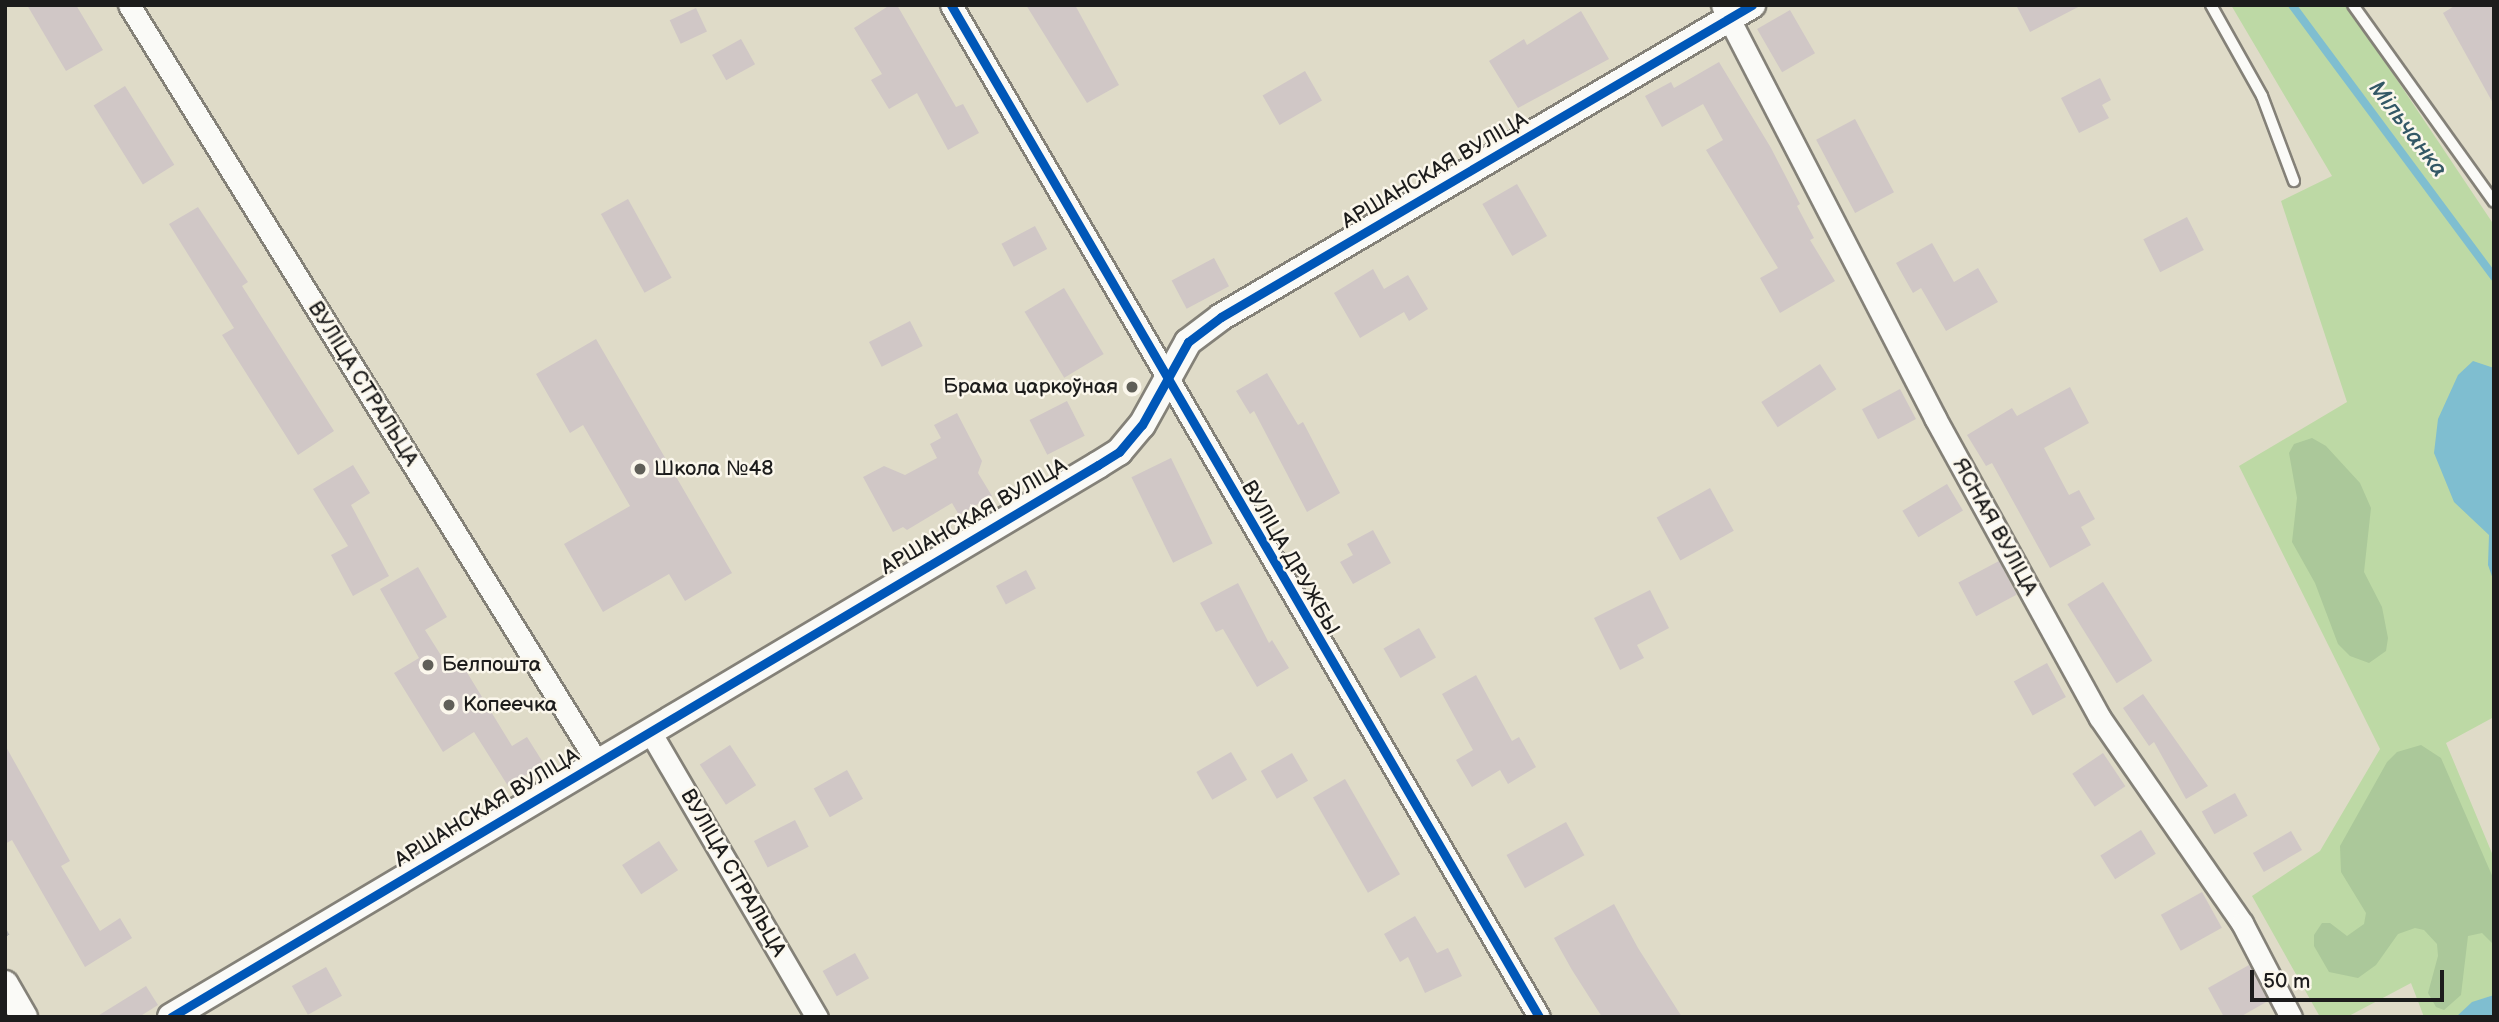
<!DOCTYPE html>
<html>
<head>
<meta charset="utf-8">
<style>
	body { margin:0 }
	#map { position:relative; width:2499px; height:1022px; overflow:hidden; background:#dfdbc8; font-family:"Balsamiq Sans",sans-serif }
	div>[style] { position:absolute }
	.green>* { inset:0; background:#bdd9a5 }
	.forest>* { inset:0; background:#abc89a }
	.water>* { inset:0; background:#7fbed0 }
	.stream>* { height:8px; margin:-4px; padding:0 4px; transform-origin:4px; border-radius:4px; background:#7fbed0 }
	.building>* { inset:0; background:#d0c7c6; transform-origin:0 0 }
	.path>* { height:4.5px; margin-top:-2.25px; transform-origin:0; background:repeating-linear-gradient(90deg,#b7b6b3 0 5px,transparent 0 10px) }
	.roads { filter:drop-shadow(2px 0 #848178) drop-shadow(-2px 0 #848178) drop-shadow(0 2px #848178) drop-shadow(0 -2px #848178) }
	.service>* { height:10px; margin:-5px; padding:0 5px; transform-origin:5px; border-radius:5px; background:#fafaf7 }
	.minor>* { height:21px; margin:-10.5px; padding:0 10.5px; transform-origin:10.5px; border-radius:10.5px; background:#fafaf7 }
	.tertiary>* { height:26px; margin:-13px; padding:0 13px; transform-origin:13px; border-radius:13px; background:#fafaf7 }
	.cycleway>* { height:9px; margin:-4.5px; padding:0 4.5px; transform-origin:4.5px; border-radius:4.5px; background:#0057b8 }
	.dots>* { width:19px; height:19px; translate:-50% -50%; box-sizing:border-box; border:4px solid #fbf7ec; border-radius:50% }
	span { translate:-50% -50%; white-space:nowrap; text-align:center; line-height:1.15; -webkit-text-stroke:5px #fbf7ec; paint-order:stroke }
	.street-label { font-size:21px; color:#1c1c1c }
	.poi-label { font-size:21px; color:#1c1c1c }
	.right { translate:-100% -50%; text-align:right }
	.left { translate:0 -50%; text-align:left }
	.water-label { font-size:23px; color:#335866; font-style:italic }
	.frame { position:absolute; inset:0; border:7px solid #1c1c1c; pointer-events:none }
	.scale { position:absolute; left:2250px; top:970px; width:194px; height:32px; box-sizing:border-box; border:4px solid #1c1c1c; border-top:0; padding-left:9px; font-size:21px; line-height:24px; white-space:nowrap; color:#1c1c1c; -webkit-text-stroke:5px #fbf7ec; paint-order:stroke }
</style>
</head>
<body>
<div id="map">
	<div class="green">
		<i style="clip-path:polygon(2231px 5px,2347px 5px,2494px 225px,2494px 717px,2446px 743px,2494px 858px,2494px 1017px,2424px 1017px,2411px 983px,2347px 1017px,2320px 1017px,2252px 896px,2320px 851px,2380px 749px,2239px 466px,2347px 402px,2281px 201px,2332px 176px)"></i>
	</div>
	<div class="forest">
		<i style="clip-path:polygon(2312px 438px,2326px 446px,2360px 483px,2371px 508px,2364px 572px,2382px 607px,2388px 638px,2386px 651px,2369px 663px,2350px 656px,2338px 644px,2315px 583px,2292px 542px,2297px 498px,2289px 453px,2294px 444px)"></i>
		<i style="clip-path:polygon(2421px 745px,2441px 758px,2494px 880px,2494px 945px,2482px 933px,2468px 936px,2461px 995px,2444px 1010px,2436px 1007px,2428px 993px,2438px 956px,2437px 944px,2424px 930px,2415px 928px,2398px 934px,2376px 965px,2358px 978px,2329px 972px,2314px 946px,2314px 935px,2322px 923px,2330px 923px,2347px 936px,2364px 924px,2366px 913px,2341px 872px,2340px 846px,2387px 762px,2397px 752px)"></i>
	</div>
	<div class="water">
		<i style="clip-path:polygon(2473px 361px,2494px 368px,2494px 582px,2488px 565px,2489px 535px,2454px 502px,2434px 453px,2438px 419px,2458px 375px)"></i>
		<i style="clip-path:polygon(2494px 995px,2494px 1017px,2456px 1017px,2472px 1002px)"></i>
	</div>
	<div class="stream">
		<i style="left:2292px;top:5px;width:339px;rotate:53.4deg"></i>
	</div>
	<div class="building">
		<i style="clip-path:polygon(27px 5px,76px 5px,103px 50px,66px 71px)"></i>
		<i style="clip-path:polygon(890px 5px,897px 5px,956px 107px,963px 104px,979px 133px,948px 150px,917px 93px,889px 109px,871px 80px,882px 74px,854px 28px)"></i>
		<i style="clip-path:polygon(1026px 5px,1075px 5px,1119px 85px,1087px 103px)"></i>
		<i style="clip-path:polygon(2016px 5px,2082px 5px,2030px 32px)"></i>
		<i style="clip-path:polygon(2456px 5px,2494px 5px,2494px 105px,2443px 13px)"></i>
		<i style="left:696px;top:8px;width:26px;height:29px;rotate:65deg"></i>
		<i style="left:1790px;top:10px;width:50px;height:38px;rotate:60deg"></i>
		<i style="clip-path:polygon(1581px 11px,1609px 59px,1518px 108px,1489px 61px,1524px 39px,1527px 45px)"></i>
		<i style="left:741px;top:39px;width:29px;height:33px;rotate:61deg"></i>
		<i style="clip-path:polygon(1719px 62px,1771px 148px,1800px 204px,1797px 206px,1814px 238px,1810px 240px,1835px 281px,1780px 313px,1760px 278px,1778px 268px,1706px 150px,1723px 140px,1703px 104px,1662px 127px,1645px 96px,1671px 82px,1674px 88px)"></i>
		<i style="left:1305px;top:71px;width:34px;height:49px;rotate:60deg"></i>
		<i style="clip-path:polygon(2100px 78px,2111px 100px,2102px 105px,2109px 118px,2079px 133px,2061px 98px)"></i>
		<i style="left:125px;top:86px;width:93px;height:37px;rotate:58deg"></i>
		<i style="left:1855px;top:119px;width:83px;height:44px;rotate:62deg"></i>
		<i style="left:1517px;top:184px;width:60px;height:40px;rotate:60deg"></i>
		<i style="left:628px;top:199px;width:90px;height:31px;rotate:61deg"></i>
		<i style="clip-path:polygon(198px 207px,248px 282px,242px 286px,334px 431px,298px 455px,222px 335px,234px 328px,169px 224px)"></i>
		<i style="left:2187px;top:217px;width:37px;height:49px;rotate:63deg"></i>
		<i style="left:1035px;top:226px;width:26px;height:38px;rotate:62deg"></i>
		<i style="clip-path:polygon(1932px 243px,1954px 282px,1978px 268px,1998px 302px,1946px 331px,1921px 288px,1913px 293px,1896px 263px)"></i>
		<i style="left:1214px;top:258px;width:32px;height:48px;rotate:62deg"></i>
		<i style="clip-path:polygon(1373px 269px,1384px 289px,1408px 275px,1428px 309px,1409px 321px,1404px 312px,1360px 338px,1334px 293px)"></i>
		<i style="left:1064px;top:288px;width:77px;height:46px;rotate:59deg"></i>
		<i style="left:910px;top:321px;width:28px;height:46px;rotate:63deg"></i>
		<i style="clip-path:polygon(596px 339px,732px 573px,685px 601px,669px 574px,603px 612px,564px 544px,630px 506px,583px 425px,570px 433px,536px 374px)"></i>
		<i style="left:1820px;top:364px;width:30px;height:70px;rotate:57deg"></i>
		<i style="clip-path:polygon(1267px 373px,1298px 425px,1303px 422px,1340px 493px,1307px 512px,1254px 411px,1250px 414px,1236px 391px)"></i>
		<i style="clip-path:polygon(2070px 387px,2089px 423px,2044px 448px,2069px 495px,2079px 490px,2095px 519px,2081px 527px,2091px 545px,2050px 568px,1992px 463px,1986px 466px,1967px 435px,2012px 408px,2017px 416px)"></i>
		<i style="left:1900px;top:389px;width:34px;height:43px;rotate:62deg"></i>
		<i style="left:1067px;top:401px;width:39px;height:42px;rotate:63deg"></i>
		<i style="clip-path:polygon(957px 413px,982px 461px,978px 473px,992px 496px,959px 515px,952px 503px,907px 530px,903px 527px,893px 532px,863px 477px,884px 466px,905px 475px,937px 458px,930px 444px,941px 438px,934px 425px)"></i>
		<i style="left:1171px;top:458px;width:95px;height:44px;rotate:64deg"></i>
		<i style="clip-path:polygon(353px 465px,370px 493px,351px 505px,389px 576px,353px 596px,331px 555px,348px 546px,313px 489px)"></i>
		<i style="left:1947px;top:484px;width:31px;height:52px;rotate:59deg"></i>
		<i style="left:1710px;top:488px;width:49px;height:61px;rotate:61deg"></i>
		<i style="clip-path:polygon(1373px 530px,1391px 563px,1353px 584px,1340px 562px,1353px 555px,1347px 544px)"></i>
		<i style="left:1999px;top:561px;width:38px;height:46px;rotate:62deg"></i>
		<i style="clip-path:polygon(418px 567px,447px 617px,425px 630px,449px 668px,460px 661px,512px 746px,527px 737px,544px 764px,508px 786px,474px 732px,443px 752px,394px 673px,419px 658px,380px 589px)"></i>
		<i style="left:1026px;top:570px;width:21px;height:34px;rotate:62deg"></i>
		<i style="left:2103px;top:582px;width:93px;height:42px;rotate:58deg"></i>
		<i style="clip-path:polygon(1238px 583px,1269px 643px,1272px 640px,1289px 668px,1257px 687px,1223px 629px,1216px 632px,1200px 603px)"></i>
		<i style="clip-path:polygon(1650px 590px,1669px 628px,1637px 645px,1644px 658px,1620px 670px,1594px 618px)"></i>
		<i style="left:1419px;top:628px;width:34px;height:41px;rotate:60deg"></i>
		<i style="left:2047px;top:663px;width:39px;height:38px;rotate:61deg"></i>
		<i style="clip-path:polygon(1476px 675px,1512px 741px,1519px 737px,1536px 767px,1508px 784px,1500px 770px,1472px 787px,1456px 760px,1473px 750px,1442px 694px)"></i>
		<i style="clip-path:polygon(2143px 694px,2208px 786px,2186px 799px,2154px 742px,2149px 746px,2123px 708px)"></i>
		<i style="clip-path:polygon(5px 745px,70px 861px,61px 866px,100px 931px,120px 918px,132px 938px,85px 967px,12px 840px,5px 844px)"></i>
		<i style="left:730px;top:745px;width:48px;height:36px;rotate:57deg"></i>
		<i style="left:1231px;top:752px;width:32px;height:40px;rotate:60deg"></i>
		<i style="left:1292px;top:753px;width:32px;height:36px;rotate:60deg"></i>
		<i style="left:2103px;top:753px;width:40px;height:37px;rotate:56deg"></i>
		<i style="left:847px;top:770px;width:33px;height:38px;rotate:61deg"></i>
		<i style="left:1345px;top:779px;width:110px;height:37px;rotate:60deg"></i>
		<i style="left:2235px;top:793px;width:26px;height:38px;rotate:61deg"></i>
		<i style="left:795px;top:820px;width:30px;height:46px;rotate:63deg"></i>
		<i style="left:1566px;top:822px;width:38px;height:68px;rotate:61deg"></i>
		<i style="left:2141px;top:830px;width:28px;height:48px;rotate:58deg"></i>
		<i style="left:2291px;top:831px;width:22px;height:44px;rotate:60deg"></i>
		<i style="left:659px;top:841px;width:35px;height:44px;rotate:57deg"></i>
		<i style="left:2202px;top:892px;width:41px;height:47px;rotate:61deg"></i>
		<i style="clip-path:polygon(1614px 904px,1638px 948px,1682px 1017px,1602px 1017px,1572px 970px,1554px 938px)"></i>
		<i style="clip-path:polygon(1415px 916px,1437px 953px,1448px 948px,1462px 976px,1425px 993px,1408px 957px,1400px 962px,1384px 934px)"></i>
		<i style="left:855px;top:953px;width:29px;height:37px;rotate:61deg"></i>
		<i style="clip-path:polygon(2249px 965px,2268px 1001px,2240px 1017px,2224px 1017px,2208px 988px)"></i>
		<i style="left:326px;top:967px;width:33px;height:39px;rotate:61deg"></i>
		<i style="clip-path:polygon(146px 986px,158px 1005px,139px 1017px,96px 1017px)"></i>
	</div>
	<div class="path">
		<i style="left:5px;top:931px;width:7px;rotate:63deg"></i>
	</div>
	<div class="roads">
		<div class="service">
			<i style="left:2211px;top:5px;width:104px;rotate:60.7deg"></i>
			<i style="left:2262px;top:96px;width:91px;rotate:69.4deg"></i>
			<i style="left:2353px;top:5px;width:242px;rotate:54.4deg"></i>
		</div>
		<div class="minor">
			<i style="left:129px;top:5px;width:890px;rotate:58.27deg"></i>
			<i style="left:951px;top:5px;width:1170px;rotate:59.84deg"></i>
			<i style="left:1722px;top:5px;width:465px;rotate:62.7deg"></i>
			<i style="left:1935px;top:418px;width:342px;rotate:61.2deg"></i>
			<i style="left:2100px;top:718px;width:249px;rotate:55.3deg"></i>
			<i style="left:2242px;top:923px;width:106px;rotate:62.5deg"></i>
			<i style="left:649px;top:730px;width:333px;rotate:59.7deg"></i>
		</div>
		<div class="tertiary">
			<i style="left:5px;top:984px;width:38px;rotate:60deg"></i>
			<i style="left:171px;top:1017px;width:1079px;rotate:-30.77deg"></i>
			<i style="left:1098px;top:465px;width:25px;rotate:-32deg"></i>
			<i style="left:1119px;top:452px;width:35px;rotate:-50deg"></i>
			<i style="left:1142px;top:425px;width:95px;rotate:-61deg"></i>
			<i style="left:1188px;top:342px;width:41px;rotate:-37.1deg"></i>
			<i style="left:1221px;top:317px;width:616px;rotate:-30.44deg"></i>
		</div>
	</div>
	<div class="cycleway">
		<i style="left:951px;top:5px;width:1170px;rotate:59.84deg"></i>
		<i style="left:171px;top:1017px;width:1079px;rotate:-30.77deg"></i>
		<i style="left:1098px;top:465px;width:25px;rotate:-32deg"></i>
		<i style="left:1119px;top:452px;width:35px;rotate:-50deg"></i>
		<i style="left:1142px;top:425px;width:95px;rotate:-61deg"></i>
		<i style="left:1188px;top:342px;width:41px;rotate:-37.1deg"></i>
		<i style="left:1221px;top:317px;width:616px;rotate:-30.44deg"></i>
	</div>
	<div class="dots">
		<i style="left:1132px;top:387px;background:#605f58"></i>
		<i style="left:640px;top:469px;background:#605f58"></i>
		<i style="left:428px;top:665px;background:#605f58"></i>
		<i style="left:449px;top:705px;background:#605f58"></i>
	</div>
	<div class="street-label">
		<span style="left:1435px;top:171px;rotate:-30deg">АРШАНСКАЯ ВУЛІЦА</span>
		<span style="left:363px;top:384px;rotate:58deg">ВУЛІЦА СТРАЛЬЦА</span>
		<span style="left:974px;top:517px;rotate:-30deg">АРШАНСКАЯ ВУЛІЦА</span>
		<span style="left:1995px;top:527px;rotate:61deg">ЯСНАЯ ВУЛІЦА</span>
		<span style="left:1290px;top:558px;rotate:60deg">ВУЛІЦА ДРУЖБЫ</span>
		<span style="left:487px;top:808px;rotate:-31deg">АРШАНСКАЯ ВУЛІЦА</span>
		<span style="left:733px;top:873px;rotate:60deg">ВУЛІЦА СТРАЛЬЦА</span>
	</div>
	<div class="poi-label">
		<span class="right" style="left:1118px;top:387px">Брама царкоўная</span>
		<span class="left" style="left:654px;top:469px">Школа №48</span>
		<span class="left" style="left:442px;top:665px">Белпошта</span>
		<span class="left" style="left:463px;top:705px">Копеечка</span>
	</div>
	<div class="water-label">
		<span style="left:2408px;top:129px;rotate:53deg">Мільчанка</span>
	</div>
	<div class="frame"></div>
	<div class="scale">50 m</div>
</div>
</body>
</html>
